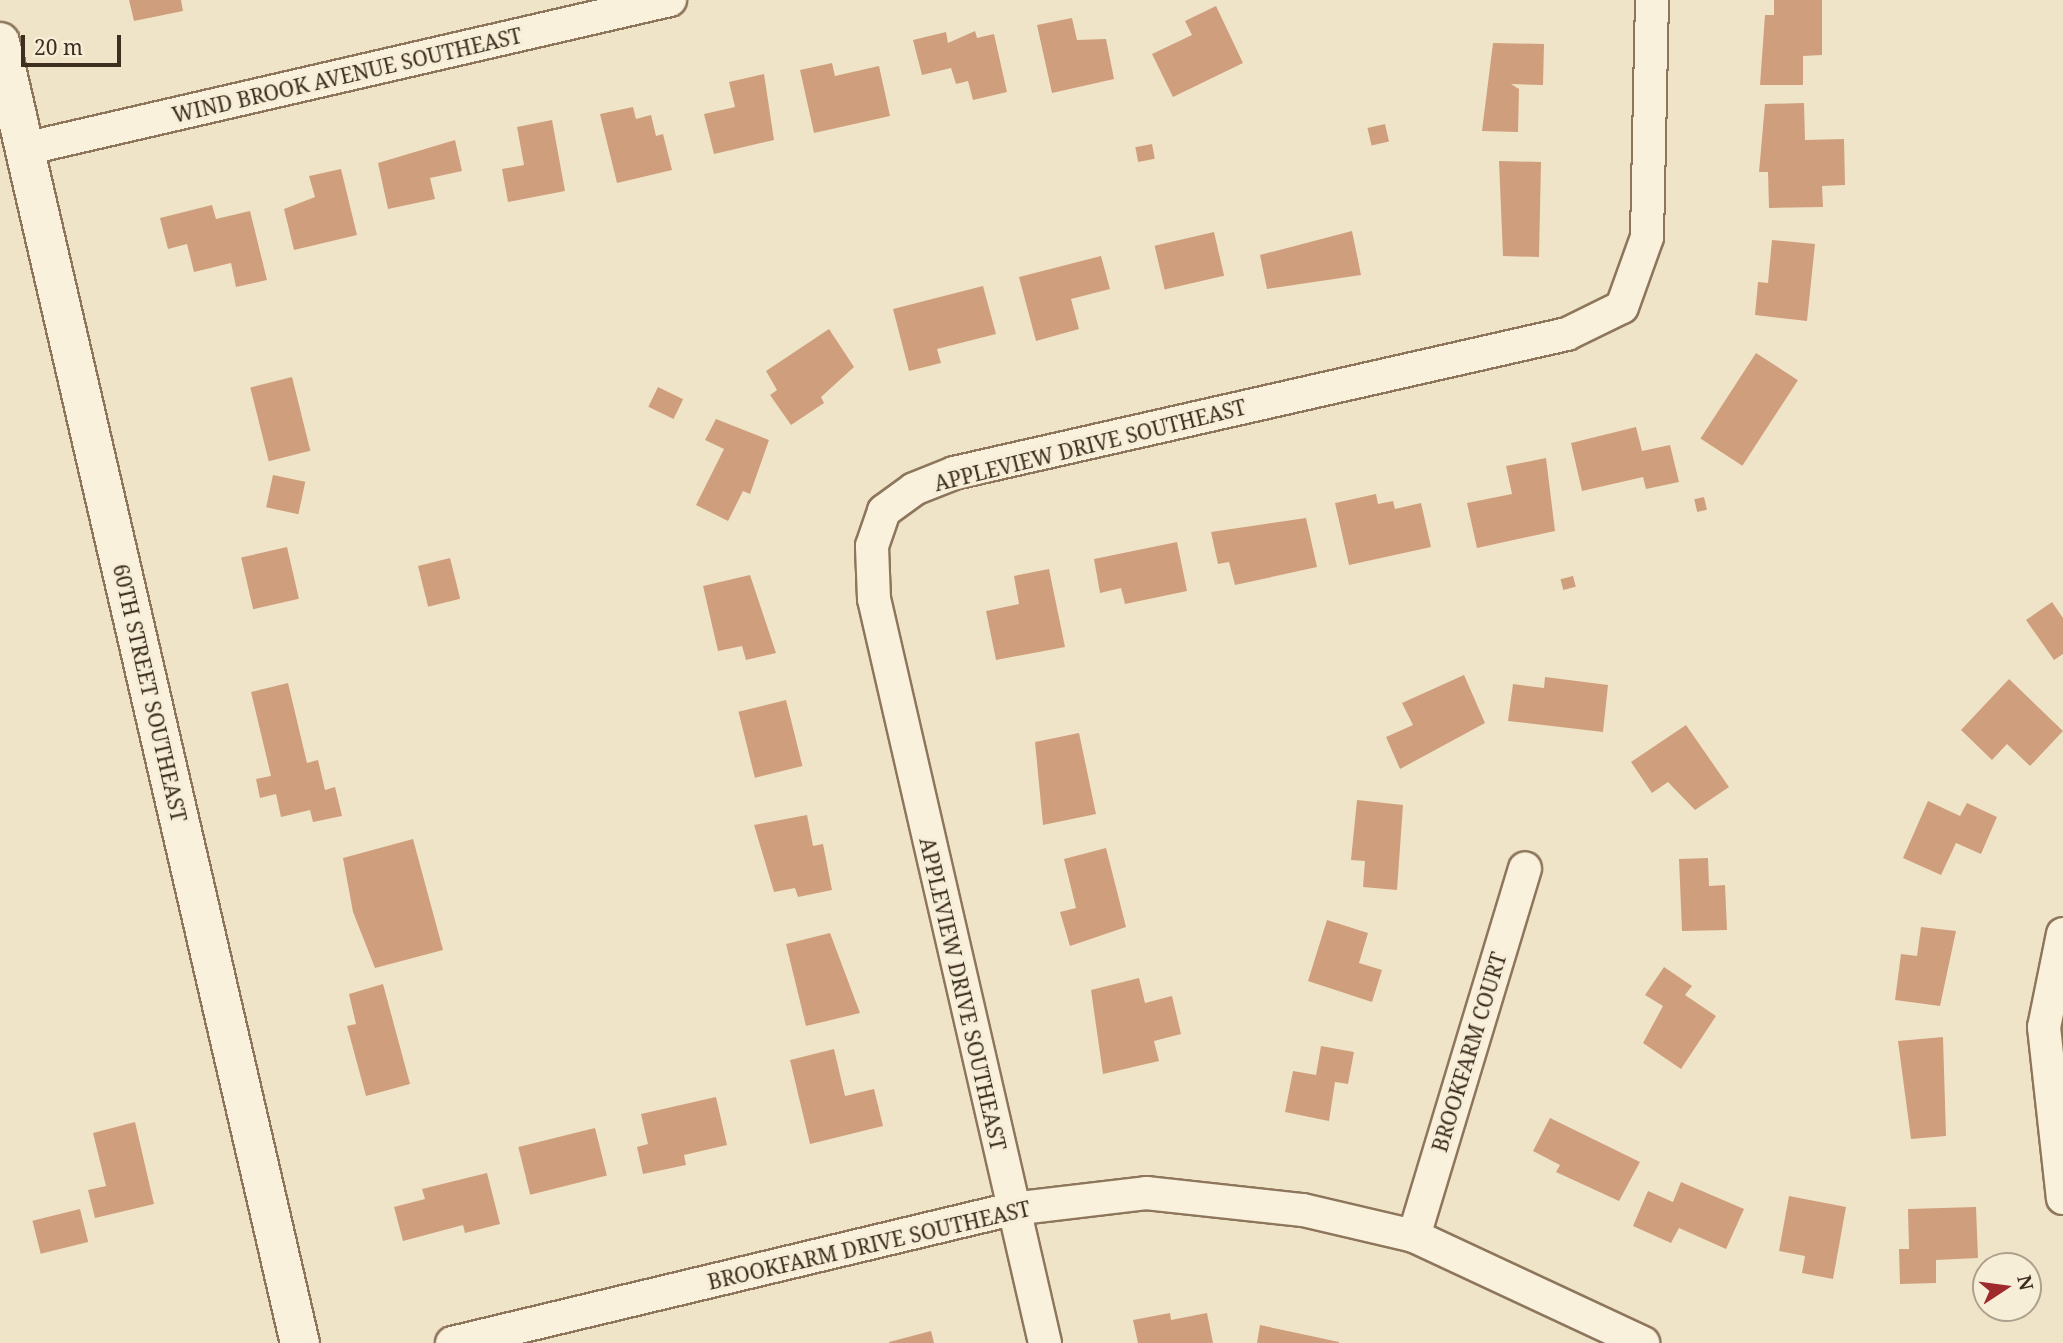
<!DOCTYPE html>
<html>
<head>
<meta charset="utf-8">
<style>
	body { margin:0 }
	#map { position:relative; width:2063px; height:1343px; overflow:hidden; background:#f0e4c8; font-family:"Noto Serif",serif }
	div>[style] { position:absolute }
	.building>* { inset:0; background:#cf9f7d; transform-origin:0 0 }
	.roads { filter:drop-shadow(2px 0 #8d765c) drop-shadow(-2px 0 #8d765c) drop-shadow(0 2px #8d765c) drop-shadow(0 -2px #8d765c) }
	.street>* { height:32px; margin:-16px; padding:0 16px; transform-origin:16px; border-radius:16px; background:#faf1dc }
	.secondary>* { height:38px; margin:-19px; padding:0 19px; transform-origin:19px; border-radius:19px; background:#faf1dc }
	span { translate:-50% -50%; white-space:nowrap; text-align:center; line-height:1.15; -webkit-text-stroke:6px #f7eed8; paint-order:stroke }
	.street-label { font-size:21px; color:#3d2e20 }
	.north { position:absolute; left:1972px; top:1252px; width:70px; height:70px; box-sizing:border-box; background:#f7eed8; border:2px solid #ada18e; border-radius:50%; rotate:77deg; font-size:19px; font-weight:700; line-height:28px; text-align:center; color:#3d2e20 }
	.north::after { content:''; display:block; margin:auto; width:24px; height:32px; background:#9e2a2b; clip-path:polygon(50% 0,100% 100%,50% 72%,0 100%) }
	.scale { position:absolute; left:21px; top:35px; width:100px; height:32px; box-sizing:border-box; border:4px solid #3d2e20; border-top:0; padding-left:9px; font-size:21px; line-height:24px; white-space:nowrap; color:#3d2e20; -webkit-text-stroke:5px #f7eed8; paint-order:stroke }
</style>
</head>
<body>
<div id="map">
	<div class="building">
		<i style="clip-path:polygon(129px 0,181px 0,183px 11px,134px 21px)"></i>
		<i style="clip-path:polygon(1774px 0,1822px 0,1822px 55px,1803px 56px,1803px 85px,1760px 85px,1765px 15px,1774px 15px)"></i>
		<i style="clip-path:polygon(1216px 6px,1243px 63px,1173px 97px,1152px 54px,1192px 35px,1185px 21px)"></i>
		<i style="clip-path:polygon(1072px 18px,1077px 40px,1106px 39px,1114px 79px,1052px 93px,1037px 25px)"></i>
		<i style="clip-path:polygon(975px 31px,977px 38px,994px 34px,1007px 92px,973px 100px,968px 81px,956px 84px,951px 68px,922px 75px,913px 40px,946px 32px,948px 43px)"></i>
		<i style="clip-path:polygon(1493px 43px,1544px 44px,1543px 85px,1511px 84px,1519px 89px,1518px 132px,1482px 131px)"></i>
		<i style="clip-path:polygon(832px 63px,835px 76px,879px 66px,890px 116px,814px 133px,800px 70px)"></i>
		<i style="clip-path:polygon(764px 74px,774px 140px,714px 154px,704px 114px,735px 107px,729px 82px)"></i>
		<i style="clip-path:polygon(1804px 103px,1805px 140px,1844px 139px,1845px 185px,1822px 186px,1823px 207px,1769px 208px,1768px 172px,1759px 172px,1765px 104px)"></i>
		<i style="clip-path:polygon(633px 107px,636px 119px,651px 115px,656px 136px,663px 134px,672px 170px,617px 183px,600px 114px)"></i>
		<i style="clip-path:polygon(552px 120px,565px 191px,508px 202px,502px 169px,524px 165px,517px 127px)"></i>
		<i style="left:1385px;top:124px;width:18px;height:18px;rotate:77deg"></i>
		<i style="clip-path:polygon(455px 140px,462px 171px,430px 178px,435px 199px,388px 209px,378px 163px)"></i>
		<i style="left:1152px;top:144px;width:15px;height:17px;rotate:79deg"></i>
		<i style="clip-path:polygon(1499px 161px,1541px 162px,1539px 257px,1503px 256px)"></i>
		<i style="clip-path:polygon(341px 169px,357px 235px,294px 250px,284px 209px,315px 197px,309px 176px)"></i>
		<i style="clip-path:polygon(212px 205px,216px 219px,250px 211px,267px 280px,236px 287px,231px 263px,194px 272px,187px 244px,168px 249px,160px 218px)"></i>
		<i style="clip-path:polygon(1352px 231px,1361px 275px,1267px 289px,1260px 255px)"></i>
		<i style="left:1214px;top:232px;width:45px;height:61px;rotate:77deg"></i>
		<i style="clip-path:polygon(1772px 240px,1815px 244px,1807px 321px,1755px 315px,1758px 282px,1768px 283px)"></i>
		<i style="clip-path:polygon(1101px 256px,1110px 289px,1071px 299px,1079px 329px,1036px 341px,1019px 277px)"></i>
		<i style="clip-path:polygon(983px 286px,996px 334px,937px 349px,941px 363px,909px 371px,893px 309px)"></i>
		<i style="clip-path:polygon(829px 329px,854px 367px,821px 397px,824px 403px,791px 425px,770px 395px,777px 390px,766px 371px)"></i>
		<i style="left:1756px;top:353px;width:50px;height:102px;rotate:33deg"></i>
		<i style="left:292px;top:377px;width:76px;height:43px;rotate:76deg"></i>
		<i style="left:658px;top:387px;width:28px;height:22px;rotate:26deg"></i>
		<i style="clip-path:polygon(716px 419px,769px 440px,750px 494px,743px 491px,728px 521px,696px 505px,724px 449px,705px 440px)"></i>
		<i style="clip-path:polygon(1636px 427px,1642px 451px,1670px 445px,1679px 482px,1646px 489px,1643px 477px,1582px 491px,1571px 443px)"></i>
		<i style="clip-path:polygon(1546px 458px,1555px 531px,1477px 548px,1467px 503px,1512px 494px,1506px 466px)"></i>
		<i style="left:273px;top:475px;width:33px;height:33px;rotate:12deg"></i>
		<i style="clip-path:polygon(1376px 494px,1378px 504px,1393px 501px,1395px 509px,1421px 503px,1431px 547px,1349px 565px,1335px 503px)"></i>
		<i style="left:1704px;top:497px;width:13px;height:10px;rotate:77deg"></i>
		<i style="clip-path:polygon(1306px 518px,1317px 567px,1235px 585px,1229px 562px,1218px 564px,1211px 532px)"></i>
		<i style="clip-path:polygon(1177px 542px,1187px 591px,1125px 604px,1121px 588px,1100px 593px,1094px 559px)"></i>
		<i style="left:287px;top:547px;width:53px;height:47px;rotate:77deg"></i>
		<i style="left:450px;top:558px;width:42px;height:33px;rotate:76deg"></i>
		<i style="clip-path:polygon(1049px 569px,1065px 647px,996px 660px,986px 611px,1019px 604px,1014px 576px)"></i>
		<i style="clip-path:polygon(750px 575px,776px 653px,746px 660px,742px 646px,718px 651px,703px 586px)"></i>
		<i style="left:1573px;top:576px;width:11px;height:13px;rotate:75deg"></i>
		<i style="clip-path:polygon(2052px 602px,2063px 618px,2063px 654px,2054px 660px,2026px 620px)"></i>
		<i style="clip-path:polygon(1464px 675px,1485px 723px,1400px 769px,1386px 737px,1413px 725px,1402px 703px)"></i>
		<i style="clip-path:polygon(1545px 677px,1608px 685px,1603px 732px,1508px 721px,1513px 684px,1544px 688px)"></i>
		<i style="clip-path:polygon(2009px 679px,2063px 731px,2030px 766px,2007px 744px,1992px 760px,1961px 730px)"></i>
		<i style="clip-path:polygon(288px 683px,307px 763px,318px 760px,325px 790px,335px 787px,342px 816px,313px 822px,310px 810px,281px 817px,276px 794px,260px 798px,256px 779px,271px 776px,251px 692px)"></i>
		<i style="left:786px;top:700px;width:68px;height:49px;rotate:76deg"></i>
		<i style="clip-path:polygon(1686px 725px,1729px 787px,1695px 810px,1668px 782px,1652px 793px,1631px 762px)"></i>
		<i style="clip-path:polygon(1079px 733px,1096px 814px,1043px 825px,1035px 742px)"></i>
		<i style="clip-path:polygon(1357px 800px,1403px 805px,1397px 890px,1363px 887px,1365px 861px,1351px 860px)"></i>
		<i style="clip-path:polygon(1928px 801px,1960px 816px,1967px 803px,1997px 817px,1981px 854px,1956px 843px,1941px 875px,1903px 858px)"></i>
		<i style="clip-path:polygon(807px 815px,813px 846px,823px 844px,832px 890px,798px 897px,795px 888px,774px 892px,754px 825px)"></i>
		<i style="clip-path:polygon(413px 839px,443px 950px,375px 968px,353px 912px,343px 858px)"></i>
		<i style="clip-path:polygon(1106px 848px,1126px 927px,1070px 946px,1060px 912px,1076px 908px,1064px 859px)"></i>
		<i style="clip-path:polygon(1708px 858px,1709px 886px,1725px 885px,1727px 930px,1682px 931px,1679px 859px)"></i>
		<i style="clip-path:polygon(1327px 920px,1368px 933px,1359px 963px,1382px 970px,1372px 1002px,1308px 981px)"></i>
		<i style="clip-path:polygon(1921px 927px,1956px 931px,1940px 1006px,1895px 1000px,1901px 954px,1917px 956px)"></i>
		<i style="clip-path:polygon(830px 933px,860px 1013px,806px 1026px,786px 944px)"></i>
		<i style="clip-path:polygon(1664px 967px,1692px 986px,1685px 995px,1716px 1016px,1681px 1069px,1643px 1043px,1663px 1006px,1645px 995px)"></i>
		<i style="clip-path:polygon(1139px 978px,1145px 1003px,1172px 996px,1181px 1034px,1154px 1041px,1159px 1061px,1103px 1074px,1091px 990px)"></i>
		<i style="clip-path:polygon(383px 984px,410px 1084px,366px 1096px,347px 1026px,356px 1024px,349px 994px)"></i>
		<i style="clip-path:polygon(1943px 1037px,1946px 1136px,1911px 1139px,1898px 1041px)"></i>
		<i style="clip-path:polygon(1321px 1046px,1354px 1052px,1348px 1084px,1335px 1082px,1329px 1121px,1285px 1112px,1293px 1071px,1316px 1075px)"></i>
		<i style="clip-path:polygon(834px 1049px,845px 1096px,874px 1089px,883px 1126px,810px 1144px,790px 1060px)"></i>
		<i style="clip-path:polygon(716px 1097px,727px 1145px,684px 1155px,686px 1165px,643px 1174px,637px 1147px,648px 1144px,641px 1114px)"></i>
		<i style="clip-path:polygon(1550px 1118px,1640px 1162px,1619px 1201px,1556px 1172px,1560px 1165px,1533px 1151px)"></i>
		<i style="clip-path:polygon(135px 1122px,154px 1204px,95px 1218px,88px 1190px,106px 1186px,93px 1133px)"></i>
		<i style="left:595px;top:1128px;width:49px;height:79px;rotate:76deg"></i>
		<i style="clip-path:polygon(487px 1173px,500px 1224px,465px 1233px,463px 1225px,403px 1241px,394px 1207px,425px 1199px,422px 1189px)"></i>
		<i style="clip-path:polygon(1681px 1182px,1744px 1209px,1726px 1249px,1679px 1228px,1671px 1243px,1633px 1226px,1648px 1191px,1673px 1202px)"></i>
		<i style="clip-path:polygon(1789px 1196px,1846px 1207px,1833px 1279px,1802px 1273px,1805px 1256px,1779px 1251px)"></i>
		<i style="clip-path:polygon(1976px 1207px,1978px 1258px,1936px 1260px,1936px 1283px,1900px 1284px,1899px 1249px,1909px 1249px,1908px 1209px)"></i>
		<i style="left:80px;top:1209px;width:34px;height:49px;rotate:76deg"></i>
		<i style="clip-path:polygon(1170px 1313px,1171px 1320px,1207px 1313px,1213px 1343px,1138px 1343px,1133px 1320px)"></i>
		<i style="clip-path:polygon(1260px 1325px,1339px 1342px,1339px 1343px,1257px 1343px)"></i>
		<i style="clip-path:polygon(931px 1331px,934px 1343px,889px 1343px,889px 1342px)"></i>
	</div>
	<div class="roads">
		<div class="street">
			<i style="left:24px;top:149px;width:663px;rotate:-12.99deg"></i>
			<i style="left:2063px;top:934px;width:95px;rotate:101.5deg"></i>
			<i style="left:2044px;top:1027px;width:172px;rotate:83.7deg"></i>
			<i style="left:1414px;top:1236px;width:384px;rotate:-73.2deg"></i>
			<i style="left:452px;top:1343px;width:576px;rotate:-13.46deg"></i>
			<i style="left:1012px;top:1209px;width:135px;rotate:-6.8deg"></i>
			<i style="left:1146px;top:1193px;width:158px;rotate:6.2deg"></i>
			<i style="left:1303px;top:1210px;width:114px;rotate:13.2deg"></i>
			<i style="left:1414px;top:1236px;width:253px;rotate:25deg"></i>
			<i style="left:1045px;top:1343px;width:763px;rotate:-102.94deg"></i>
			<i style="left:874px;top:599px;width:53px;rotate:-92.2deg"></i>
			<i style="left:872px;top:546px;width:37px;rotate:-71deg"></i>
			<i style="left:884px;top:511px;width:37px;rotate:-36deg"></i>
			<i style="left:914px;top:489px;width:43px;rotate:-21.8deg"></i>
			<i style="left:954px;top:473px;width:629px;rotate:-12.78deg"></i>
			<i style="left:1567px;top:334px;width:61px;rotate:-26.1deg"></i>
			<i style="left:1622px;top:307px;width:74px;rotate:-70.3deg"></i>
			<i style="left:1647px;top:237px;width:237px;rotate:-88.8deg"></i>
		</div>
		<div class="secondary">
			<i style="left:0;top:42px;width:1335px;rotate:77.02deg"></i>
		</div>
	</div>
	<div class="street-label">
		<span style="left:347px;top:75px;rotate:-13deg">WIND BROOK AVENUE SOUTHEAST</span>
		<span style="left:1090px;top:445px;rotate:-14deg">APPLEVIEW DRIVE SOUTHEAST</span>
		<span style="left:150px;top:693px;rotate:77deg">60TH STREET SOUTHEAST</span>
		<span style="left:963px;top:994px;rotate:77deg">APPLEVIEW DRIVE SOUTHEAST</span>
		<span style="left:1469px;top:1052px;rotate:-73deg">BROOKFARM COURT</span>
		<span style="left:869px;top:1245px;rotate:-13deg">BROOKFARM DRIVE SOUTHEAST</span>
	</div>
	<div class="north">N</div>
	<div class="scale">20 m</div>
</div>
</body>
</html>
